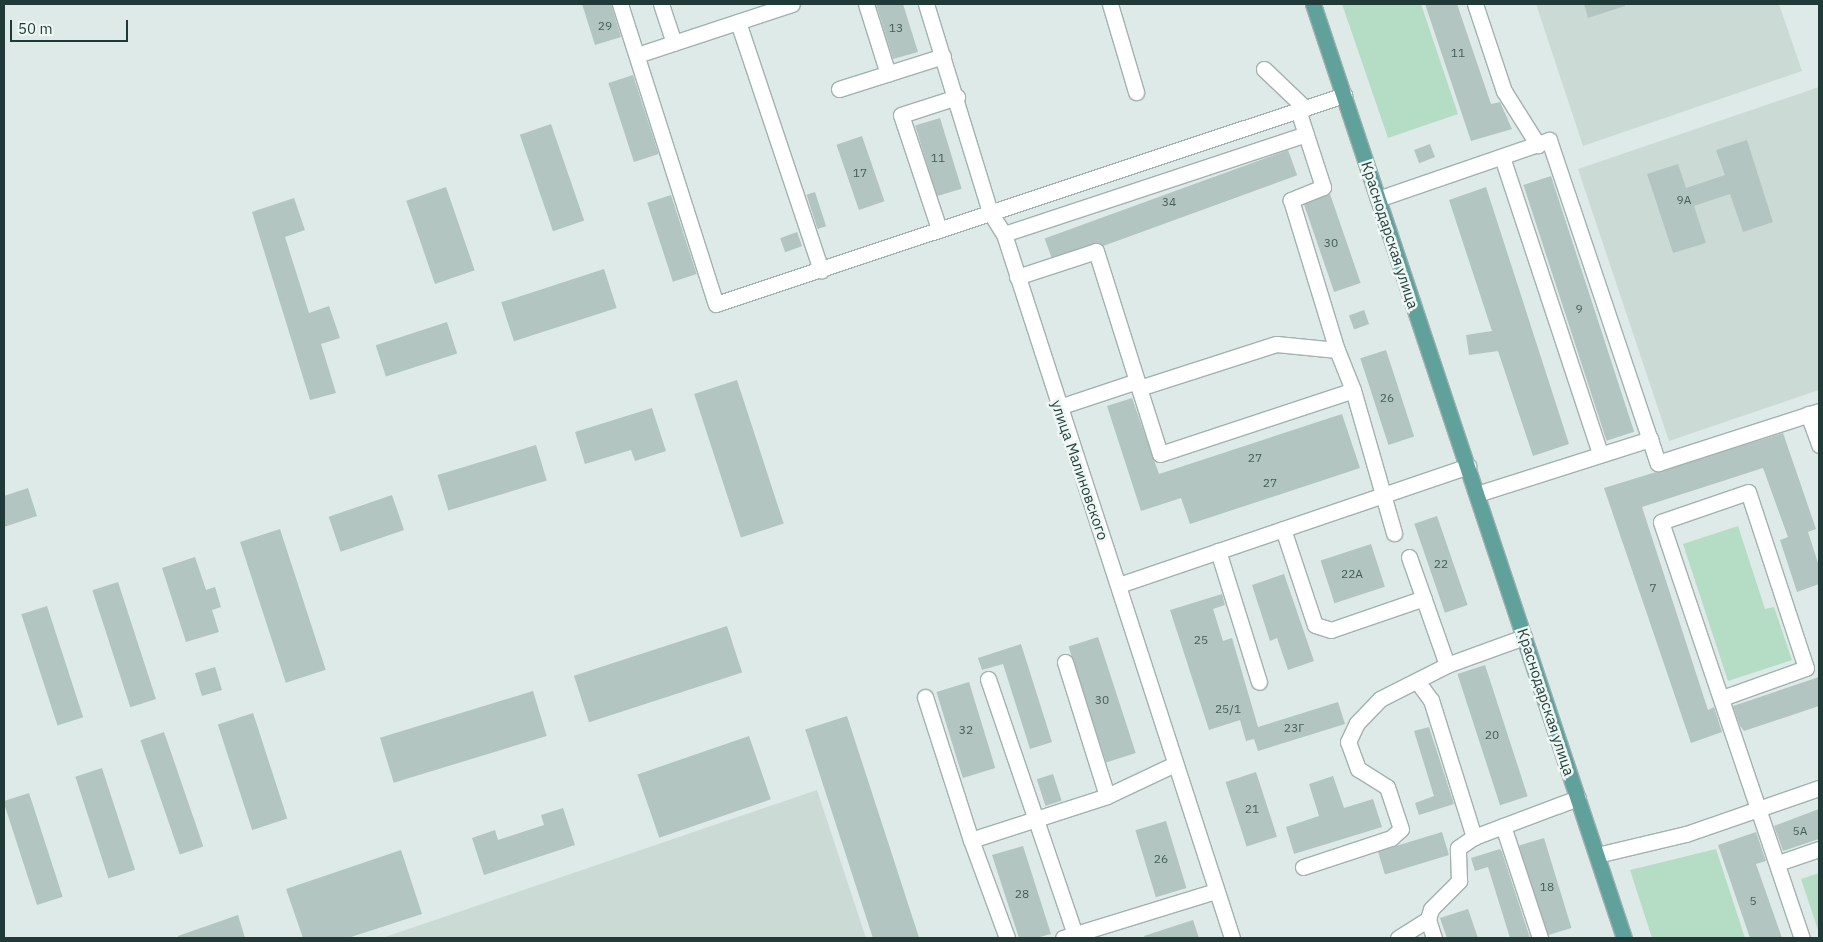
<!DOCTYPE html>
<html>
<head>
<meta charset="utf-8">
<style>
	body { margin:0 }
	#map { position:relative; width:1823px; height:942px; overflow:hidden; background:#deeae7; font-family:"IBM Plex Sans",sans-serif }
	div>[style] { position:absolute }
	.built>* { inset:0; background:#ccdad6 }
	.green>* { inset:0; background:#b5ddc6 }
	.building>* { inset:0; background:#b3c5c0; transform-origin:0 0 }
	.roads { filter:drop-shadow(1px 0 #a1b2af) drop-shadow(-1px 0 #a1b2af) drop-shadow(0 1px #a1b2af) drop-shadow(0 -1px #a1b2af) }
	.minor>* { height:15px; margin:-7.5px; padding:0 7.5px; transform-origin:7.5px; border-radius:7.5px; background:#fff }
	.major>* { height:15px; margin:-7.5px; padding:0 7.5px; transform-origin:7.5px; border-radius:7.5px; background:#60a29b }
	span { translate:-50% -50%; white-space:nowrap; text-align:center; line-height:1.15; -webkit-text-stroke:5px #eef7f4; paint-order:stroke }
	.number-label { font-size:12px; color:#445d59 }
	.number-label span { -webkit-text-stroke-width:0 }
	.street-label { font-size:15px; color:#1f3a37 }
	.frame { position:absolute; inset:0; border:5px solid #1f3a37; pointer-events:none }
	.scale { position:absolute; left:10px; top:20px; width:118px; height:22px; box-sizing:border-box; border:2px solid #1f3a37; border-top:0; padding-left:6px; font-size:15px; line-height:18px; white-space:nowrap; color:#1f3a37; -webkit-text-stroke:4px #eef7f4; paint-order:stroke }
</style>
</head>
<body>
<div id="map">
	<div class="built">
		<i style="clip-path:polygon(1536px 4px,1779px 4px,1802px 71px,1583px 146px)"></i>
		<i style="clip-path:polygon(1819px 87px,1819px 390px,1669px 441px,1578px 169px)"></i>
		<i style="clip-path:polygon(817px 790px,866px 938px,382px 938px)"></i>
	</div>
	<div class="green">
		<i style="clip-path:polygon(1342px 4px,1421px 4px,1458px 114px,1388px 138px)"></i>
		<i style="clip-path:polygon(1738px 526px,1765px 609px,1774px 607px,1792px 660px,1728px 681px,1683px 544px)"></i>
		<i style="clip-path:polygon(1716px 849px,1745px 938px,1652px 938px,1630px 870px)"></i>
		<i style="clip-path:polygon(1819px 873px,1819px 933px,1801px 879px)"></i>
	</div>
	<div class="building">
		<i style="clip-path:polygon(582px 4px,611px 4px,621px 37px,595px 45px)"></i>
		<i style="clip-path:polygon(876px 4px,903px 4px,918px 52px,893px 59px)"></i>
		<i style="clip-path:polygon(1425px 4px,1457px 4px,1491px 104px,1500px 102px,1512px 129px,1471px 141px)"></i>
		<i style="clip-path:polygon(1584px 4px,1624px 4px,1625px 6px,1588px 18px)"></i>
		<i style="left:633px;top:75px;width:83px;height:26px;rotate:72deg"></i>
		<i style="left:940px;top:118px;width:74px;height:26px;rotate:73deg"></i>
		<i style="left:551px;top:124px;width:102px;height:33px;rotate:71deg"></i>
		<i style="left:862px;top:136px;width:69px;height:27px;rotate:71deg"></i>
		<i style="clip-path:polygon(1747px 140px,1773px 222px,1743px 232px,1730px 194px,1694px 206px,1706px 243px,1673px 253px,1647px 174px,1678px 164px,1686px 188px,1725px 175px,1716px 150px)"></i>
		<i style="left:1430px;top:144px;width:14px;height:17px;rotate:69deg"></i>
		<i style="left:1288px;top:150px;width:27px;height:259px;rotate:70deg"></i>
		<i style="left:1551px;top:176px;width:269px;height:29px;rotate:72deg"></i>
		<i style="left:446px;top:187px;width:88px;height:42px;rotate:71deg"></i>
		<i style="clip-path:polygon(1486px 187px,1569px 444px,1533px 456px,1498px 351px,1469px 355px,1466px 335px,1492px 331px,1449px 200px)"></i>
		<i style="left:815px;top:192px;width:36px;height:9px;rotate:72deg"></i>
		<i style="left:1330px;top:194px;width:94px;height:28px;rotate:71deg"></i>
		<i style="left:671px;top:195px;width:83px;height:25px;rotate:72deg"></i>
		<i style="clip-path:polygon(294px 198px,305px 230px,285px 237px,309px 313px,329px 306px,340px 338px,321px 344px,336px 393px,310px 400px,252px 212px)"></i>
		<i style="left:797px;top:232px;width:15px;height:18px;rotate:70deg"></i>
		<i style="left:604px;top:269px;width:41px;height:108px;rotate:72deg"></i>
		<i style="left:1364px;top:310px;width:15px;height:16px;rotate:70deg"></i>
		<i style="left:447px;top:322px;width:33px;height:75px;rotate:72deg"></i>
		<i style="left:1386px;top:350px;width:91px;height:27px;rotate:72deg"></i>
		<i style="left:737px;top:380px;width:151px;height:45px;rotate:72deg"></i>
		<i style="clip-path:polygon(1132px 398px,1159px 474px,1342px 414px,1360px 468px,1190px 524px,1181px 498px,1141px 511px,1107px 406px)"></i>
		<i style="clip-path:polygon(652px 408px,666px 451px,635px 461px,631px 450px,585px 464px,575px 432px)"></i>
		<i style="clip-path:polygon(1783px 433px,1816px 529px,1808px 532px,1819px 566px,1819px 584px,1797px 592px,1780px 540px,1788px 537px,1763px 468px,1642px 507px,1708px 710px,1714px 707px,1722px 732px,1691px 743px,1604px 488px)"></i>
		<i style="left:536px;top:445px;width:37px;height:103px;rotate:73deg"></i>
		<i style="clip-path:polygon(28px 488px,37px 516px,4px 527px,4px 496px)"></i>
		<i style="left:392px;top:495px;width:37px;height:67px;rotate:71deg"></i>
		<i style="left:1437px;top:516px;width:94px;height:24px;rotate:71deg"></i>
		<i style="left:280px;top:529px;width:148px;height:42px;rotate:72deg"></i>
		<i style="left:1371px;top:544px;width:45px;height:53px;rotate:72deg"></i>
		<i style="clip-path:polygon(195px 557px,206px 590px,215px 587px,221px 607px,212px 610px,219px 632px,186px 642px,162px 568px)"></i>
		<i style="clip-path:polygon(1284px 574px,1314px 661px,1288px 670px,1277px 638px,1270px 641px,1252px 585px)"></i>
		<i style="left:118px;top:582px;width:123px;height:27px;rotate:72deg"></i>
		<i style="clip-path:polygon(1222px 594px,1225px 605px,1213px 609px,1223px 641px,1232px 638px,1258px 727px,1338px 702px,1345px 724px,1258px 751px,1254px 739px,1246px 741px,1240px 720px,1209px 730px,1170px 610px)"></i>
		<i style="left:47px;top:606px;width:117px;height:27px;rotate:72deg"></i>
		<i style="left:727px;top:626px;width:49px;height:161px;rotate:72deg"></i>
		<i style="left:1098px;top:637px;width:122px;height:31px;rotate:72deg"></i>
		<i style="clip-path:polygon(1021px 644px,1052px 742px,1030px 749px,1003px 664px,982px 670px,978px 658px)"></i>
		<i style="left:1485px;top:665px;width:138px;height:29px;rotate:72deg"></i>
		<i style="left:215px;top:667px;width:24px;height:21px;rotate:73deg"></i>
		<i style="clip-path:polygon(1819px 677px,1819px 706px,1744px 731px,1740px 726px,1733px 706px)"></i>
		<i style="left:969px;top:682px;width:90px;height:34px;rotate:73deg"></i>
		<i style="left:533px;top:691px;width:47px;height:160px;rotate:73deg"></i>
		<i style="left:253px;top:713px;width:111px;height:37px;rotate:72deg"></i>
		<i style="left:847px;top:716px;width:233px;height:44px;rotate:72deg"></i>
		<i style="clip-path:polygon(1429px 727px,1454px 804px,1419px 815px,1415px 803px,1434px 796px,1414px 731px)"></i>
		<i style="left:164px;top:732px;width:121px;height:25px;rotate:71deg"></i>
		<i style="left:749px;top:736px;width:67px;height:118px;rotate:71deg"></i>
		<i style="left:102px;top:768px;width:107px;height:28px;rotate:72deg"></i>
		<i style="left:1256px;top:772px;width:68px;height:32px;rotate:72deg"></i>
		<i style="left:1053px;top:774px;width:28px;height:17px;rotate:72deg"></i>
		<i style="clip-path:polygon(1333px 776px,1344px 808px,1373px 799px,1382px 827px,1294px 854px,1286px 827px,1319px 816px,1309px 784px)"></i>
		<i style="left:29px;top:793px;width:109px;height:27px;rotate:72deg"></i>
		<i style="clip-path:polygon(563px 808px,575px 845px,484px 875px,472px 838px,495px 830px,498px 840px,544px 825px,541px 815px)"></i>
		<i style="clip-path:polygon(1819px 809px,1819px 839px,1783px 851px,1774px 826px)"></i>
		<i style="left:1166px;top:821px;width:70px;height:32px;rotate:73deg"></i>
		<i style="left:1442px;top:832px;width:24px;height:67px;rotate:73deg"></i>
		<i style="clip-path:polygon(1756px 832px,1766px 861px,1756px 864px,1782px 938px,1750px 938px,1718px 845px)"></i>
		<i style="left:1544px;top:838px;width:94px;height:26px;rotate:73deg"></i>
		<i style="clip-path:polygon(1023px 846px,1051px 934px,1036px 938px,1019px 938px,992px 855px)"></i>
		<i style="clip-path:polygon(1500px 849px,1502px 852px,1530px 938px,1510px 938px,1488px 867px,1475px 871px,1471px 858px)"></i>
		<i style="clip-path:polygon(401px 850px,422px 914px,348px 938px,303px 938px,286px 889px)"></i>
		<i style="clip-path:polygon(1468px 909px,1478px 938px,1447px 938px,1440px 918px)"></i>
		<i style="clip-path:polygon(238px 915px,245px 938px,178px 938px,178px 936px)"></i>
		<i style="clip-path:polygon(1193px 920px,1199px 938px,1145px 938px,1144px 936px)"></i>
	</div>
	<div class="roads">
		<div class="minor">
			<i style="left:620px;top:4px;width:315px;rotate:72.3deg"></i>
			<i style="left:716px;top:304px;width:662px;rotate:-18.41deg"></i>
			<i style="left:661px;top:4px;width:41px;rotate:71.6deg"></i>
			<i style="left:866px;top:4px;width:73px;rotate:72.6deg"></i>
			<i style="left:926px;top:4px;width:218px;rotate:72.9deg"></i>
			<i style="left:990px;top:212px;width:26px;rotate:58deg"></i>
			<i style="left:1004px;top:234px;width:740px;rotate:72.05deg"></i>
			<i style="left:1110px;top:4px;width:92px;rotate:73.5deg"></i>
			<i style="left:1475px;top:4px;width:92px;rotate:71.6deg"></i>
			<i style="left:1504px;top:91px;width:64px;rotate:57.8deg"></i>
			<i style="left:738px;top:22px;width:262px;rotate:71.5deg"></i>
			<i style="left:637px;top:55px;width:163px;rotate:-18.2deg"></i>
			<i style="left:1264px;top:69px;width:57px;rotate:43.6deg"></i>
			<i style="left:839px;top:89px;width:109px;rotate:-17.6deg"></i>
			<i style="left:1298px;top:110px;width:81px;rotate:72deg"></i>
			<i style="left:1323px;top:187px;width:35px;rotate:158deg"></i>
			<i style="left:1291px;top:200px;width:157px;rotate:73deg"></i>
			<i style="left:1502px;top:157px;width:312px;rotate:71.7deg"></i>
			<i style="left:1378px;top:199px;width:181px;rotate:-19deg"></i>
			<i style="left:1549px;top:140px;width:341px;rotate:71.4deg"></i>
			<i style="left:939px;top:229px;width:120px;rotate:-108.4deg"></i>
			<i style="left:901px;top:115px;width:59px;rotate:-17.8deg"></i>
			<i style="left:1004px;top:234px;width:318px;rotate:-18.3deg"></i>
			<i style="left:1017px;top:277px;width:83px;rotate:-18.2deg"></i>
			<i style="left:1096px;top:251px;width:136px;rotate:72.5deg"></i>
			<i style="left:1353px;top:390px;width:149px;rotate:74deg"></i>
			<i style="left:1059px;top:407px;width:82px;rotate:-18.4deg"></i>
			<i style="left:1137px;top:381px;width:7px;rotate:74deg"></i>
			<i style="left:1139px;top:388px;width:69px;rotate:72.3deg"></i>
			<i style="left:1160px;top:454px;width:203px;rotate:-18.3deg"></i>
			<i style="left:1353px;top:390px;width:43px;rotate:-111.8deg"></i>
			<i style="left:1337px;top:350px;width:61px;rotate:-174.4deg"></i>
			<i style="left:1276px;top:344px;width:144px;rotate:162.2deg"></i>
			<i style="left:1808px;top:414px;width:33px;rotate:70deg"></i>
			<i style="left:1477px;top:494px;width:182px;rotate:-17.6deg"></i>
			<i style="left:1650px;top:439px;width:25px;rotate:72deg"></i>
			<i style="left:1658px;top:463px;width:169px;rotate:-17.9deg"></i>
			<i style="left:1283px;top:529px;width:101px;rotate:71.6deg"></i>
			<i style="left:1315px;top:625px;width:17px;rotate:17deg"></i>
			<i style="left:1331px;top:630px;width:98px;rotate:-19deg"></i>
			<i style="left:1218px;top:551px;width:137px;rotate:72.6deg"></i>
			<i style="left:1409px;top:557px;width:114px;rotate:70.6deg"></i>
			<i style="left:1119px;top:585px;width:369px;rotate:-18.8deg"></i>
			<i style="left:1065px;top:662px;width:140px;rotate:72.6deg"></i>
			<i style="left:988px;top:679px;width:269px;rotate:71.2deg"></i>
			<i style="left:1417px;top:681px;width:24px;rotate:54deg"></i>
			<i style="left:1431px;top:700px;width:144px;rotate:72.6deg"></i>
			<i style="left:925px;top:697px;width:150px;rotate:72.2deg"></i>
			<i style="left:971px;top:840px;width:143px;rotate:-17.9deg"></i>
			<i style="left:1107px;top:796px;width:75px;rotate:-25.2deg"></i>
			<i style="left:1722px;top:698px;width:89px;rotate:-19.7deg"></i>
			<i style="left:1806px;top:668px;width:185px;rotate:-108.2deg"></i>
			<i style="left:1748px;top:492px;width:92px;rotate:161deg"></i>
			<i style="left:1661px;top:522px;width:439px;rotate:71.3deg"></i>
			<i style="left:1503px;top:826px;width:118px;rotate:71.7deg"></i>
			<i style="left:971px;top:840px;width:104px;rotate:69.8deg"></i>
			<i style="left:1597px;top:855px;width:91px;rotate:-13.3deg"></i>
			<i style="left:1686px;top:834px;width:141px;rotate:-19.1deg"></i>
			<i style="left:1778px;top:863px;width:43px;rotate:-18.9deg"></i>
			<i style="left:1303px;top:867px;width:93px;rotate:-18.2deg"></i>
			<i style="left:1391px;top:838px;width:13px;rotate:-42deg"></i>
			<i style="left:1401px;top:829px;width:44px;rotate:-108.4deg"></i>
			<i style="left:1387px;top:787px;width:34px;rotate:-148deg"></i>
			<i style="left:1358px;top:769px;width:29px;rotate:-110deg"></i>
			<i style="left:1348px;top:742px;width:21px;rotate:-65deg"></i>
			<i style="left:1357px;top:723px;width:33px;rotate:-46deg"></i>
			<i style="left:1380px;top:699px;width:75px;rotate:-26.9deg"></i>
			<i style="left:1447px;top:665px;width:82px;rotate:-20deg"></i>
			<i style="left:1063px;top:938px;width:160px;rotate:-17.1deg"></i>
			<i style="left:1398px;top:938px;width:36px;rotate:-32deg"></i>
			<i style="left:1434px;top:938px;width:20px;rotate:-108deg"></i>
			<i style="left:1428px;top:919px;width:10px;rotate:-73deg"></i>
			<i style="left:1431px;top:909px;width:40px;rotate:-45deg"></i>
			<i style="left:1459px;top:881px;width:33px;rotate:-92deg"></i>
			<i style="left:1458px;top:848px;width:19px;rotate:-35deg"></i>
			<i style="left:1474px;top:837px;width:111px;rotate:-20.6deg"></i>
		</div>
		<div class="major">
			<i style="left:1313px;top:4px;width:984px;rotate:71.58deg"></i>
		</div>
	</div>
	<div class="number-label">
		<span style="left:605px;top:26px">29</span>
		<span style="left:896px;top:28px">13</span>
		<span style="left:1458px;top:53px">11</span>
		<span style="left:938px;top:158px">11</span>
		<span style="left:860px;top:173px">17</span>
		<span style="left:1684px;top:200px">9А</span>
		<span style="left:1169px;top:202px">34</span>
		<span style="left:1331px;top:243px">30</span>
		<span style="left:1579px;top:309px">9</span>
		<span style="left:1387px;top:398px">26</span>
		<span style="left:1255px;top:458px">27</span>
		<span style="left:1270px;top:483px">27</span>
		<span style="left:1441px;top:564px">22</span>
		<span style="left:1352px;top:574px">22А</span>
		<span style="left:1653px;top:588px">7</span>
		<span style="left:1201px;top:640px">25</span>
		<span style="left:1102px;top:700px">30</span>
		<span style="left:1228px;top:709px">25/1</span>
		<span style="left:1294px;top:728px">23Г</span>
		<span style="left:966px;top:730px">32</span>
		<span style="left:1492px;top:735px">20</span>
		<span style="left:1252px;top:809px">21</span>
		<span style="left:1800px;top:831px">5А</span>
		<span style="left:1161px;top:859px">26</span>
		<span style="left:1547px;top:887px">18</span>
		<span style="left:1022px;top:894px">28</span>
		<span style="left:1753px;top:901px">5</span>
	</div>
	<div class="street-label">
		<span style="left:1390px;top:235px;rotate:72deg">Краснодарская улица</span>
		<span style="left:1080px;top:470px;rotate:71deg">улица Малиновского</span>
		<span style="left:1546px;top:702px;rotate:72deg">Краснодарская улица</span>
	</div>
	<div class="frame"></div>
	<div class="scale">50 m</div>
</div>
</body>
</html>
